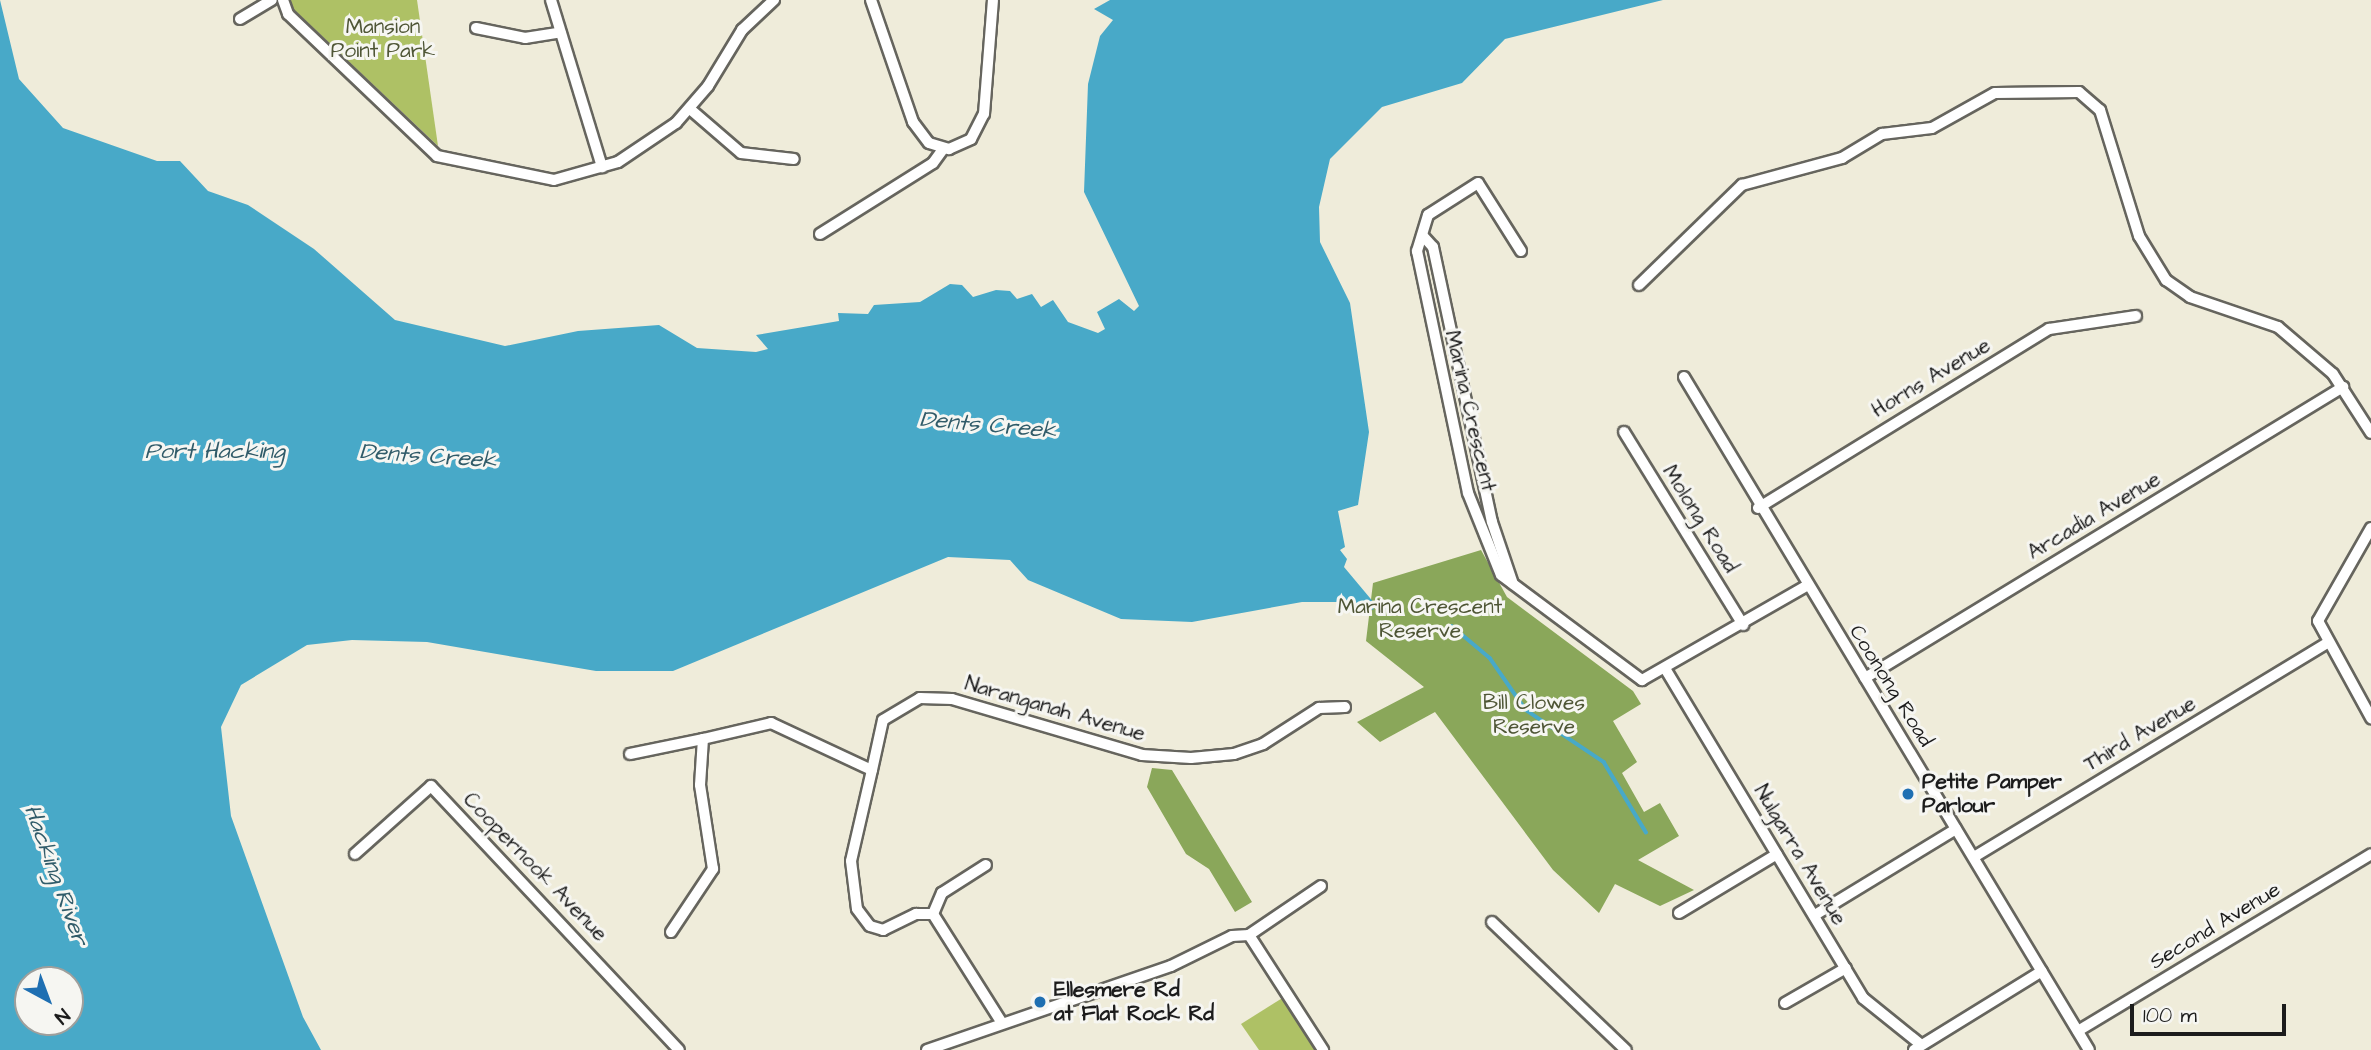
<!DOCTYPE html>
<html>
<head>
<meta charset="utf-8">
<style>
	body { margin:0 }
	#map { position:relative; width:2371px; height:1050px; overflow:hidden; background:#efecda; font-family:"Architects Daughter",sans-serif }
	div>[style] { position:absolute }
	.green>* { inset:0; background:#aec165 }
	.forest>* { inset:0; background:#8aa75a }
	.water>* { inset:0; background:#48a9c8 }
	.stream>* { height:3.5px; margin:-1.75px; padding:0 1.75px; transform-origin:1.75px; border-radius:1.75px; background:#48a9c8 }
	.roads { filter:drop-shadow(2px 0 #66655e) drop-shadow(-2px 0 #66655e) drop-shadow(0 2px #66655e) drop-shadow(0 -2px #66655e) }
	.minor>* { height:10px; margin:-5px; padding:0 5px; transform-origin:5px; border-radius:5px; background:#fff }
	.dots>* { width:19px; height:19px; translate:-50% -50%; box-sizing:border-box; border:4px solid #f6f6f2; border-radius:50% }
	span { translate:-50% -50%; white-space:nowrap; text-align:center; line-height:1.15; -webkit-text-stroke:6px #f6f6f2; paint-order:stroke }
	.park-label { font-size:21px; color:#4f5636 }
	.street-label { font-size:21px; color:#1c1c1c }
	.poi-label { font-size:21px; color:#1c1c1c; font-weight:700 }
	.left { translate:0 -50%; text-align:left }
	.water-label { font-size:23px; color:#305b69; font-style:italic }
	.north { position:absolute; left:14px; top:966px; width:70px; height:70px; box-sizing:border-box; background:#f6f6f2; border:2px solid #9f9f9c; border-radius:50%; rotate:139deg; font-size:19px; font-weight:700; line-height:28px; text-align:center; color:#1c1c1c }
	.north::after { content:''; display:block; margin:auto; width:24px; height:32px; background:#1f6fb2; clip-path:polygon(50% 0,100% 100%,50% 72%,0 100%) }
	.scale { position:absolute; left:2130px; top:1004px; width:156px; height:32px; box-sizing:border-box; border:4px solid #1c1c1c; border-top:0; padding-left:9px; font-size:21px; line-height:24px; white-space:nowrap; color:#1c1c1c; -webkit-text-stroke:5px #f6f6f2; paint-order:stroke }
</style>
</head>
<body>
<div id="map">
	<div class="green">
		<i style="clip-path:polygon(291px 0,417px 0,438px 146px,287px 3px)"></i>
		<i style="clip-path:polygon(1284px 997px,1317px 1050px,1259px 1050px,1241px 1024px)"></i>
	</div>
	<div class="forest">
		<i style="clip-path:polygon(1481px 550px,1507px 597px,1633px 691px,1641px 704px,1613px 721px,1637px 762px,1622px 773px,1644px 812px,1660px 803px,1679px 836px,1638px 860px,1694px 890px,1660px 906px,1615px 884px,1599px 913px,1553px 870px,1435px 712px,1380px 742px,1357px 722px,1424px 687px,1366px 641px,1373px 583px)"></i>
		<i style="clip-path:polygon(1152px 768px,1172px 770px,1252px 902px,1235px 912px,1209px 869px,1186px 854px,1147px 787px)"></i>
	</div>
	<div class="water">
		<i style="clip-path:polygon(evenodd,0 0,19px 79px,63px 128px,157px 161px,180px 161px,208px 191px,248px 205px,314px 249px,395px 320px,505px 346px,578px 331px,659px 325px,697px 348px,756px 352px,768px 349px,756px 335px,839px 321px,838px 313px,868px 314px,874px 305px,920px 302px,950px 284px,962px 285px,973px 297px,996px 290px,1010px 291px,1017px 299px,1032px 294px,1041px 307px,1053px 300px,1068px 322px,1098px 333px,1105px 329px,1097px 312px,1119px 299px,1134px 311px,1139px 306px,1084px 192px,1088px 84px,1100px 36px,1113px 20px,1094px 9px,1110px 0,1663px 0,1505px 39px,1462px 83px,1382px 107px,1330px 159px,1319px 207px,1320px 242px,1350px 303px,1369px 432px,1358px 505px,1338px 511px,1345px 547px,1340px 550px,1347px 559px,1344px 567px,1375px 604px,1373px 610px,1353px 602px,1302px 602px,1192px 622px,1121px 619px,1028px 580px,1010px 560px,948px 557px,673px 671px,596px 671px,427px 642px,352px 640px,307px 645px,241px 685px,221px 727px,231px 816px,303px 1017px,321px 1050px,0 1050px,0 0,28px 980px,70px 980px,70px 1022px,28px 1022px,28px 980px)"></i>
	</div>
	<div class="stream">
		<i style="left:1373px;top:605px;width:22px;rotate:10deg"></i>
		<i style="left:1452px;top:626px;width:50px;rotate:40.1deg"></i>
		<i style="left:1490px;top:658px;width:63px;rotate:55.3deg"></i>
		<i style="left:1526px;top:710px;width:94px;rotate:33.7deg"></i>
		<i style="left:1604px;top:762px;width:82px;rotate:59deg"></i>
	</div>
	<div class="roads">
		<div class="minor">
			<i style="left:283px;top:0;width:15px;rotate:70deg"></i>
			<i style="left:288px;top:14px;width:206px;rotate:43.6deg"></i>
			<i style="left:437px;top:156px;width:119px;rotate:11.6deg"></i>
			<i style="left:554px;top:180px;width:66px;rotate:-15.7deg"></i>
			<i style="left:618px;top:162px;width:70px;rotate:-33.9deg"></i>
			<i style="left:676px;top:123px;width:49px;rotate:-49.1deg"></i>
			<i style="left:708px;top:86px;width:66px;rotate:-58.7deg"></i>
			<i style="left:742px;top:30px;width:44px;rotate:-43.2deg"></i>
			<i style="left:551px;top:0;width:175px;rotate:73deg"></i>
			<i style="left:871px;top:0;width:129px;rotate:71deg"></i>
			<i style="left:913px;top:122px;width:26px;rotate:53deg"></i>
			<i style="left:929px;top:143px;width:21px;rotate:17deg"></i>
			<i style="left:949px;top:149px;width:24px;rotate:-24deg"></i>
			<i style="left:971px;top:139px;width:28px;rotate:-63deg"></i>
			<i style="left:984px;top:114px;width:114px;rotate:-85.5deg"></i>
			<i style="left:240px;top:19px;width:37px;rotate:-31deg"></i>
			<i style="left:476px;top:28px;width:50px;rotate:11.5deg"></i>
			<i style="left:525px;top:38px;width:36px;rotate:-9deg"></i>
			<i style="left:690px;top:109px;width:67px;rotate:40.8deg"></i>
			<i style="left:741px;top:153px;width:53px;rotate:6.5deg"></i>
			<i style="left:820px;top:234px;width:133px;rotate:-32.1deg"></i>
			<i style="left:933px;top:163px;width:17px;rotate:-54deg"></i>
			<i style="left:1423px;top:236px;width:15px;rotate:48deg"></i>
			<i style="left:1433px;top:247px;width:281px;rotate:77.9deg"></i>
			<i style="left:1492px;top:522px;width:65px;rotate:71.3deg"></i>
			<i style="left:1521px;top:251px;width:80px;rotate:-122.3deg"></i>
			<i style="left:1478px;top:183px;width:59px;rotate:147.4deg"></i>
			<i style="left:1428px;top:215px;width:38px;rotate:107deg"></i>
			<i style="left:1417px;top:251px;width:247px;rotate:78.1deg"></i>
			<i style="left:1468px;top:493px;width:88px;rotate:68.1deg"></i>
			<i style="left:1501px;top:575px;width:176px;rotate:36.7deg"></i>
			<i style="left:1642px;top:680px;width:189px;rotate:-29.8deg"></i>
			<i style="left:1639px;top:285px;width:144px;rotate:-44.2deg"></i>
			<i style="left:1742px;top:185px;width:104px;rotate:-15.1deg"></i>
			<i style="left:1842px;top:158px;width:47px;rotate:-31deg"></i>
			<i style="left:1882px;top:134px;width:50px;rotate:-6.8deg"></i>
			<i style="left:1932px;top:128px;width:72px;rotate:-29.1deg"></i>
			<i style="left:1995px;top:93px;width:84px;rotate:-0.7deg"></i>
			<i style="left:2079px;top:92px;width:28px;rotate:41deg"></i>
			<i style="left:2100px;top:110px;width:132px;rotate:72.8deg"></i>
			<i style="left:2139px;top:236px;width:52px;rotate:58.5deg"></i>
			<i style="left:2166px;top:280px;width:29px;rotate:35deg"></i>
			<i style="left:2190px;top:297px;width:93px;rotate:18.8deg"></i>
			<i style="left:2278px;top:327px;width:72px;rotate:40.5deg"></i>
			<i style="left:2333px;top:374px;width:70px;rotate:57.2deg"></i>
			<i style="left:1684px;top:377px;width:785px;rotate:58.96deg"></i>
			<i style="left:1624px;top:432px;width:227px;rotate:58.3deg"></i>
			<i style="left:1758px;top:508px;width:342px;rotate:-31.6deg"></i>
			<i style="left:2049px;top:329px;width:88px;rotate:-8.5deg"></i>
			<i style="left:2371px;top:528px;width:107px;rotate:119.7deg"></i>
			<i style="left:2318px;top:621px;width:111px;rotate:61.3deg"></i>
			<i style="left:1666px;top:670px;width:383px;rotate:59deg"></i>
			<i style="left:1863px;top:998px;width:72px;rotate:38.8deg"></i>
			<i style="left:1865px;top:678px;width:560px;rotate:-31.33deg"></i>
			<i style="left:630px;top:754px;width:75px;rotate:-11.6deg"></i>
			<i style="left:872px;top:770px;width:51px;rotate:-77.6deg"></i>
			<i style="left:883px;top:720px;width:43px;rotate:-30.7deg"></i>
			<i style="left:920px;top:698px;width:32px;rotate:2deg"></i>
			<i style="left:952px;top:699px;width:198px;rotate:16.4deg"></i>
			<i style="left:1142px;top:755px;width:49px;rotate:3.5deg"></i>
			<i style="left:1191px;top:758px;width:43px;rotate:-5.3deg"></i>
			<i style="left:1234px;top:754px;width:31px;rotate:-19deg"></i>
			<i style="left:1263px;top:744px;width:67px;rotate:-32.7deg"></i>
			<i style="left:1319px;top:708px;width:26px;rotate:-2deg"></i>
			<i style="left:355px;top:854px;width:102px;rotate:-41.8deg"></i>
			<i style="left:431px;top:786px;width:362px;rotate:46.8deg"></i>
			<i style="left:1974px;top:857px;width:411px;rotate:-31.2deg"></i>
			<i style="left:1679px;top:913px;width:114px;rotate:-31deg"></i>
			<i style="left:933px;top:914px;width:23px;rotate:-67deg"></i>
			<i style="left:942px;top:893px;width:52px;rotate:-32.5deg"></i>
			<i style="left:1815px;top:915px;width:165px;rotate:-31.4deg"></i>
			<i style="left:1492px;top:922px;width:185px;rotate:43.7deg"></i>
			<i style="left:671px;top:932px;width:76px;rotate:-56.3deg"></i>
			<i style="left:713px;top:869px;width:85px;rotate:-98.8deg"></i>
			<i style="left:700px;top:785px;width:46px;rotate:-86.3deg"></i>
			<i style="left:703px;top:739px;width:70px;rotate:-13.2deg"></i>
			<i style="left:771px;top:723px;width:111px;rotate:25deg"></i>
			<i style="left:872px;top:770px;width:93px;rotate:103deg"></i>
			<i style="left:851px;top:861px;width:48px;rotate:82.9deg"></i>
			<i style="left:857px;top:909px;width:21px;rotate:53deg"></i>
			<i style="left:870px;top:926px;width:14px;rotate:17deg"></i>
			<i style="left:883px;top:930px;width:37px;rotate:-26deg"></i>
			<i style="left:916px;top:914px;width:17px"></i>
			<i style="left:933px;top:914px;width:129px;rotate:57.7deg"></i>
			<i style="left:1249px;top:935px;width:137px;rotate:57.2deg"></i>
			<i style="left:1249px;top:935px;width:87px;rotate:-34.2deg"></i>
			<i style="left:1785px;top:1003px;width:70px;rotate:-29.8deg"></i>
			<i style="left:2078px;top:1031px;width:342px;rotate:-31.1deg"></i>
			<i style="left:927px;top:1050px;width:258px;rotate:-19deg"></i>
			<i style="left:1171px;top:966px;width:68px;rotate:-26.2deg"></i>
			<i style="left:1232px;top:936px;width:17px;rotate:-3deg"></i>
			<i style="left:1914px;top:1050px;width:150px;rotate:-31.7deg"></i>
		</div>
	</div>
	<div class="dots">
		<i style="left:1908px;top:794px;background:#1f6fb2"></i>
		<i style="left:1040px;top:1002px;background:#1f6fb2"></i>
	</div>
	<div class="park-label">
		<span style="left:383px;top:39px">Mansion<br>Point Park</span>
		<span style="left:1420px;top:619px">Marina Crescent<br>Reserve</span>
		<span style="left:1534px;top:715px">Bill Clowes<br>Reserve</span>
	</div>
	<div class="street-label">
		<span style="left:1931px;top:378px;rotate:-31deg">Horns Avenue</span>
		<span style="left:1470px;top:411px;rotate:77deg">Marina Crescent</span>
		<span style="left:2094px;top:516px;rotate:-31deg">Arcadia Avenue</span>
		<span style="left:1700px;top:519px;rotate:58deg">Molong Road</span>
		<span style="left:1891px;top:686px;rotate:58deg">Coonong Road</span>
		<span style="left:1055px;top:709px;rotate:16deg">Naranganah Avenue</span>
		<span style="left:2140px;top:734px;rotate:-31deg">Third Avenue</span>
		<span style="left:1800px;top:855px;rotate:59deg">Nulgarra Avenue</span>
		<span style="left:535px;top:867px;rotate:46deg">Coopernook Avenue</span>
		<span style="left:2215px;top:926px;rotate:-31deg">Second Avenue</span>
	</div>
	<div class="poi-label">
		<span class="left" style="left:1922px;top:794px">Petite Pamper<br>Parlour</span>
		<span class="left" style="left:1054px;top:1002px">Ellesmere Rd<br>at Flat Rock Rd</span>
	</div>
	<div class="water-label">
		<span style="left:988px;top:425px;rotate:5deg">Dents Creek</span>
		<span style="left:215px;top:451px">Port Hacking</span>
		<span style="left:428px;top:456px;rotate:4deg">Dents Creek</span>
		<span style="left:56px;top:875px;rotate:70deg">Hacking River</span>
	</div>
	<div class="north">N</div>
	<div class="scale">100 m</div>
</div>
</body>
</html>
